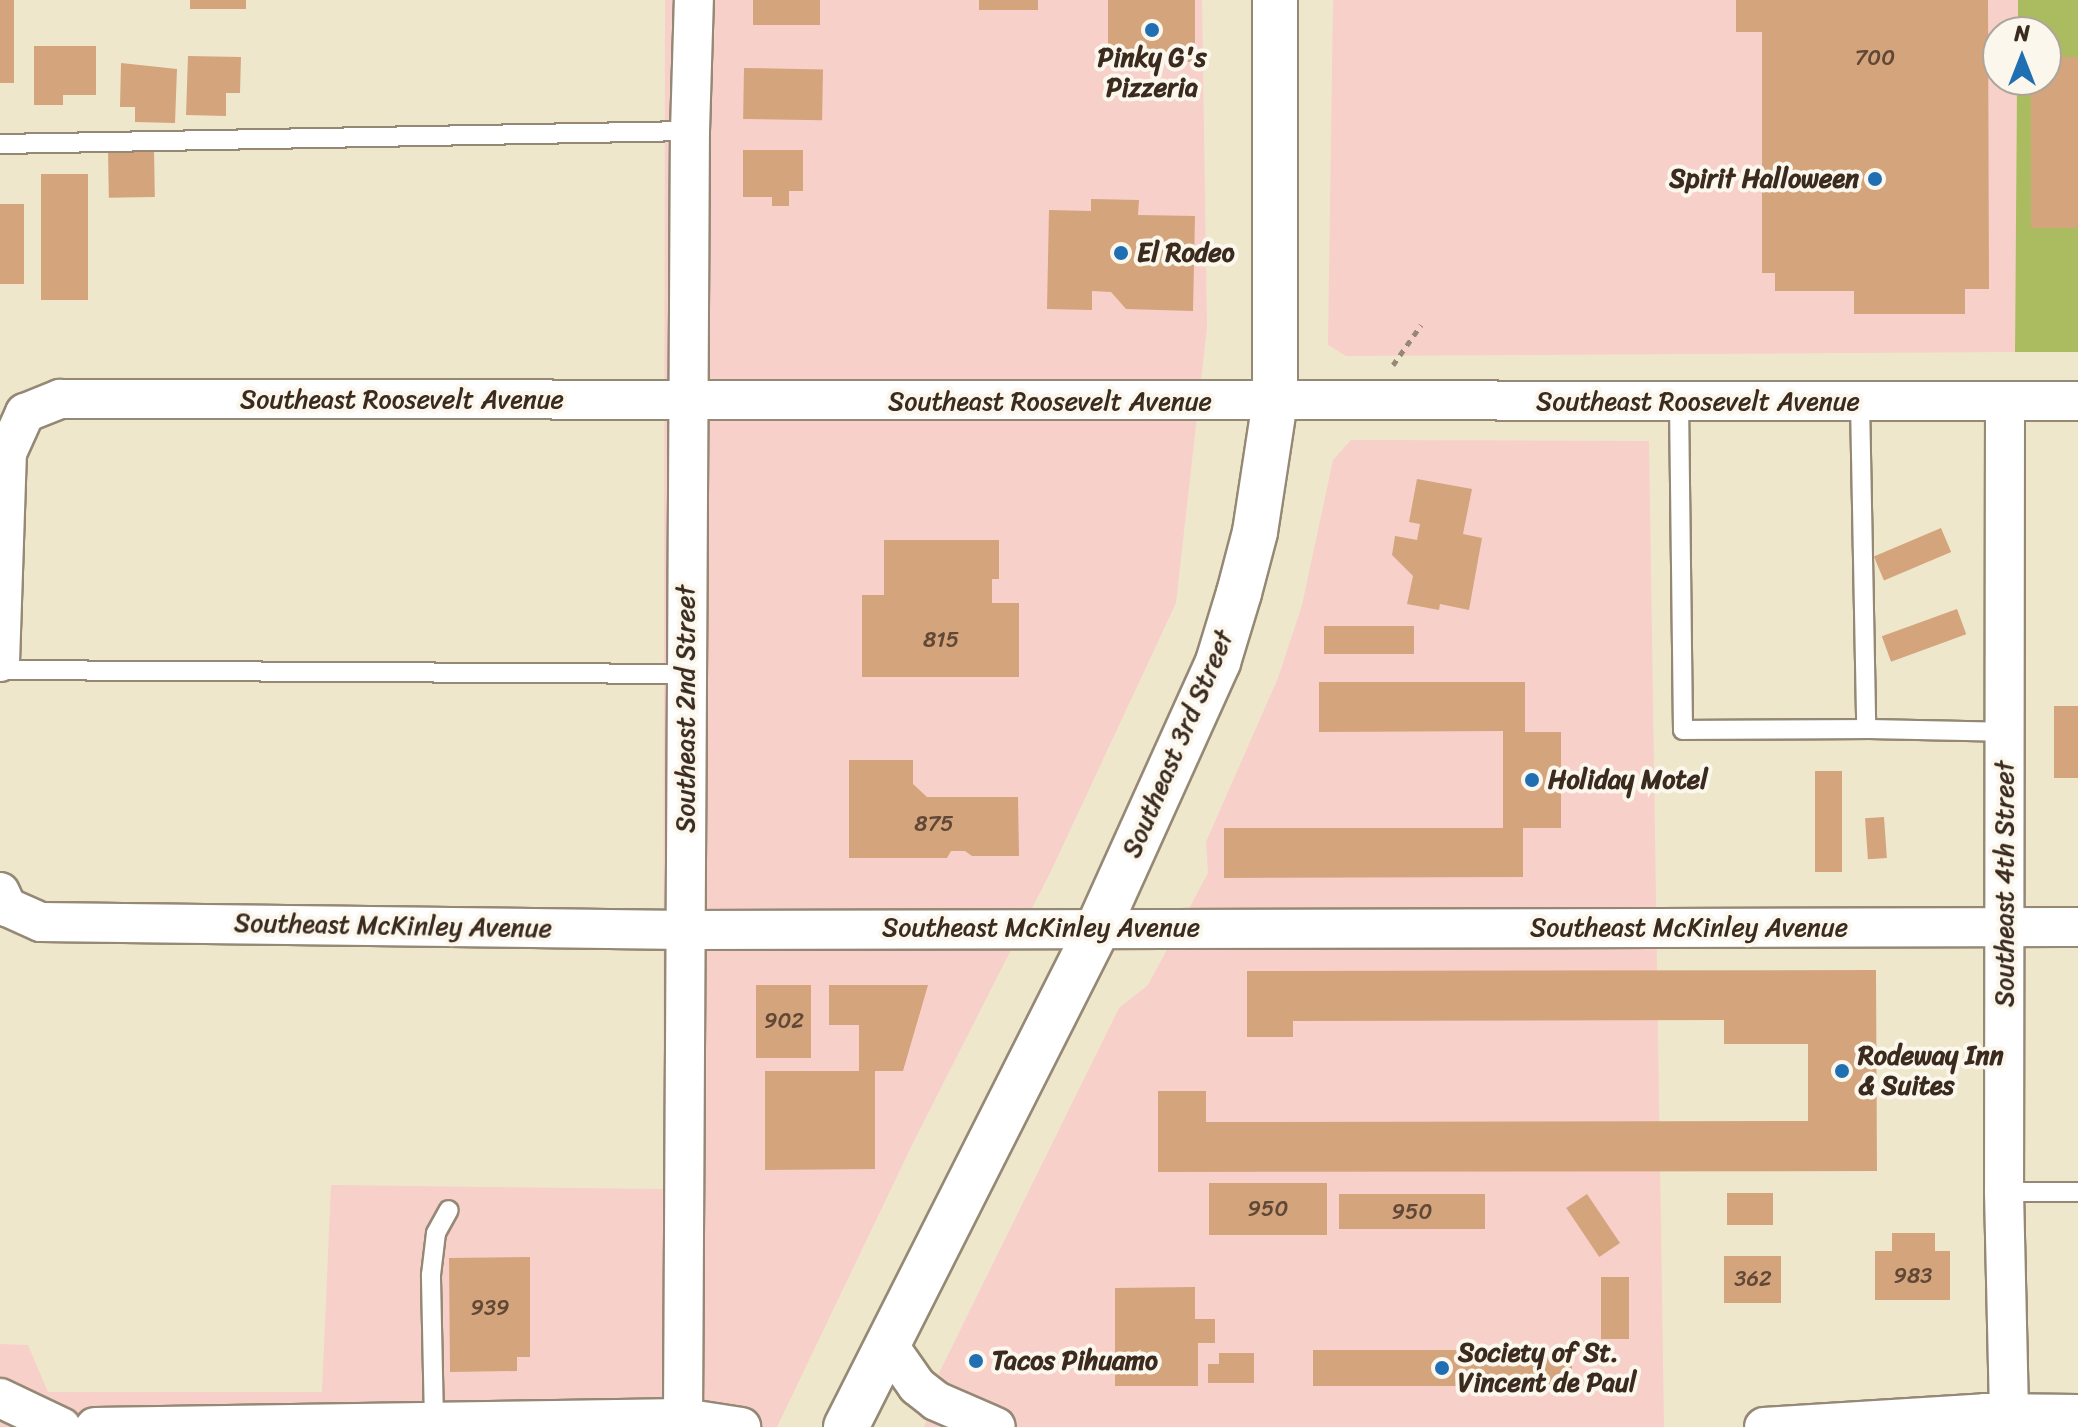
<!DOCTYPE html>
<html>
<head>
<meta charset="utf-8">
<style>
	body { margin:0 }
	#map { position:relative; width:2078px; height:1427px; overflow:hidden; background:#efe7cc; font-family:Sriracha,sans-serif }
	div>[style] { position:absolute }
	.built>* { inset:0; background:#f7d0ca }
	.green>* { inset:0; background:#abbc60 }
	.building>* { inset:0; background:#d4a47d; transform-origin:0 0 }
	.path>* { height:5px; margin-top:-2.5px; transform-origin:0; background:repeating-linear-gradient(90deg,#958875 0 6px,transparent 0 12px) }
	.roads { filter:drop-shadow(2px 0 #958875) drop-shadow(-2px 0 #958875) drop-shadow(0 2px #958875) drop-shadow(0 -2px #958875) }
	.service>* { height:18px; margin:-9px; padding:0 9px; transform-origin:9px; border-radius:9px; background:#fff }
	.minor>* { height:38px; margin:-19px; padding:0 19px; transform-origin:19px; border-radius:19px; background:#fff }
	.primary>* { height:44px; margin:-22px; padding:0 22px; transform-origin:22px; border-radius:22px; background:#fff }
	.dots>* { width:22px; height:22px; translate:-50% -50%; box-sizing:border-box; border:4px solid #fbf7ec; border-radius:50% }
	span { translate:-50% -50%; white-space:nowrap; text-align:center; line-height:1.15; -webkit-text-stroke:8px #fbf7ec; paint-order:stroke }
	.number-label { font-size:22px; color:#614836 }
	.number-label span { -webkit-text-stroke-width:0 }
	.poi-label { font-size:26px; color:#3b2a1e; font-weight:700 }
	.right { translate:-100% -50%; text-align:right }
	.left { translate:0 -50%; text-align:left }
	.street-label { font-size:26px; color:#3b2a1e }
	.north { position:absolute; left:1982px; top:16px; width:80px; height:80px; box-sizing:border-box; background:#fbf7ec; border:2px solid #aea59a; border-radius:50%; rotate:0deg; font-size:22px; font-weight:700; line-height:32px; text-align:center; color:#3b2a1e }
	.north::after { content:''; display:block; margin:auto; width:28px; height:36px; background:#1f6fb2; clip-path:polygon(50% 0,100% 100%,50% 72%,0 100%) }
</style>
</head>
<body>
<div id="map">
	<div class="built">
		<i style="clip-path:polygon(665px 0,1202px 0,1207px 327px,1176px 603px,1052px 869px,913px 1143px,777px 1427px,0 1427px,0 1344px,28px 1345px,48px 1392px,322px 1392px,331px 1185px,663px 1189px)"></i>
		<i style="clip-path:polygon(1333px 0,2018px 0,2018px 32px,1998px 32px,1998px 80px,2017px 80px,2015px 352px,1346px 356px,1328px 345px)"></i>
		<i style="clip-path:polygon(1351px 440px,1649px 441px,1664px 1427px,924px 1427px,941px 1383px,939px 1373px,1119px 1008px,1148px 985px,1208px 873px,1206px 842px,1278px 678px,1302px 605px,1333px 460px)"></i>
	</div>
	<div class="green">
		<i style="clip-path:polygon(2018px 0,2078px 0,2078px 352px,2015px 352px,2017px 80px,2046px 80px,2046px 32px,2018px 32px)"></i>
	</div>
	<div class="building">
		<i style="left:0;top:0;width:14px;height:83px"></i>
		<i style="left:190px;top:0;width:56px;height:9px"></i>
		<i style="left:753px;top:0;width:67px;height:25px"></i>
		<i style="left:979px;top:0;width:59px;height:10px"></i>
		<i style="left:1108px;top:0;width:87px;height:62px"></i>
		<i style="clip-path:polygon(1736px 0,1988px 0,1989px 289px,1965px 289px,1965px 314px,1854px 314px,1854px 291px,1775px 291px,1775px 273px,1762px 273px,1762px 32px,1736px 32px)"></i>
		<i style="clip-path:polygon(34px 46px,96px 46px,96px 95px,63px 95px,63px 105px,34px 105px)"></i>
		<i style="clip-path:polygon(188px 56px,241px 57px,240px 93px,226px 93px,226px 116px,186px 115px)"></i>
		<i style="clip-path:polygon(2046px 57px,2078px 57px,2078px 228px,2031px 228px,2031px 80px,2046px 80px)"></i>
		<i style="clip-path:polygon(121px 63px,177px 69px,175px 123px,135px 122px,135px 107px,120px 107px)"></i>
		<i style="left:744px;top:68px;width:79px;height:51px;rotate:1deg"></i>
		<i style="left:154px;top:149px;width:48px;height:46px;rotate:89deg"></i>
		<i style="clip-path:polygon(743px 150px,803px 150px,803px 191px,789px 191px,789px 206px,772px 206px,772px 197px,743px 197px)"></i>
		<i style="left:41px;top:174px;width:47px;height:126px"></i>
		<i style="clip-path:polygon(1091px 199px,1139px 200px,1138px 215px,1195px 216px,1193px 311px,1126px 309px,1111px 292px,1092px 291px,1092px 310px,1047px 309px,1049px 210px,1091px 211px)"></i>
		<i style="left:0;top:204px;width:24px;height:80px"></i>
		<i style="clip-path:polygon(1417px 479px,1472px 489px,1463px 534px,1482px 538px,1469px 610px,1440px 604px,1439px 610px,1407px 604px,1413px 576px,1392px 555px,1395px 536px,1417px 540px,1420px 524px,1409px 522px)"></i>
		<i style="left:1941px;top:528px;width:26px;height:73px;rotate:67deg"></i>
		<i style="clip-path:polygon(884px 540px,999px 540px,999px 579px,992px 579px,992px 603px,1019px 603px,1019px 677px,862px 677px,862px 595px,884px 595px)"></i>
		<i style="left:1957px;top:609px;width:27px;height:80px;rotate:70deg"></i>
		<i style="left:1414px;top:626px;width:28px;height:90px;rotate:90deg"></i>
		<i style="clip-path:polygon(1319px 682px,1525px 682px,1525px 732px,1561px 732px,1561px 828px,1523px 828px,1523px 877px,1224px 878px,1224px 828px,1503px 828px,1503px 731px,1319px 732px)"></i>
		<i style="left:2054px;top:706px;width:24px;height:72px"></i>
		<i style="clip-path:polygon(849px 760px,913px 760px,913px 784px,927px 797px,1018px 797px,1019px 856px,972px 856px,965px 851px,951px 851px,947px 858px,849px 858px)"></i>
		<i style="left:1815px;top:771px;width:27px;height:101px"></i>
		<i style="left:1884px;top:817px;width:41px;height:19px;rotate:86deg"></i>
		<i style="clip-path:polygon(1876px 970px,1877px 1171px,1158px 1172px,1158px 1091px,1206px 1091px,1206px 1122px,1808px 1121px,1808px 1044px,1724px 1044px,1724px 1020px,1293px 1021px,1293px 1037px,1247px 1037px,1247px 971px)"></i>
		<i style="left:756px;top:985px;width:55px;height:73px"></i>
		<i style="clip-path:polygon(829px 985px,928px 985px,903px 1071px,875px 1071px,875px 1169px,765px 1170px,765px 1071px,859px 1071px,859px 1025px,829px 1025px)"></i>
		<i style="left:1209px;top:1183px;width:118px;height:52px"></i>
		<i style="left:1773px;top:1193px;width:32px;height:46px;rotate:90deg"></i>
		<i style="left:1339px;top:1194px;width:146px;height:35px"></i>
		<i style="left:1587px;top:1194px;width:59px;height:25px;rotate:56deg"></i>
		<i style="clip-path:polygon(1892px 1233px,1935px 1233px,1935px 1251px,1950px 1251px,1950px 1300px,1875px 1300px,1875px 1251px,1892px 1251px)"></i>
		<i style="left:1724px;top:1256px;width:57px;height:47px"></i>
		<i style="clip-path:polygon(530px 1257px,530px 1357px,517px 1357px,517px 1371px,450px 1372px,449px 1258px)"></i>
		<i style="left:1601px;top:1277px;width:28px;height:62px"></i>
		<i style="clip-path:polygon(1195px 1287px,1195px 1319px,1215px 1319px,1215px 1343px,1198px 1343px,1198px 1386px,1115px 1386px,1115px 1288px)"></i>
		<i style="left:1313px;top:1350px;width:259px;height:36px"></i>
		<i style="clip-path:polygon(1219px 1353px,1254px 1353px,1254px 1383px,1208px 1383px,1208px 1364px,1219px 1364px)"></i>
	</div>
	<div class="path">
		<i style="left:1393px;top:365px;width:49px;rotate:-55deg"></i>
	</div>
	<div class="roads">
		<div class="service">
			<i style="left:0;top:144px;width:690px;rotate:-1.08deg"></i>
			<i style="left:1679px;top:402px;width:328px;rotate:89.3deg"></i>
			<i style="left:1683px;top:730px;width:183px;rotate:-0.3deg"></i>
			<i style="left:1860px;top:402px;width:327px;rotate:88.9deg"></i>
			<i style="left:1866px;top:729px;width:139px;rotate:1.2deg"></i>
			<i style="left:0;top:670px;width:687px;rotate:0.33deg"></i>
			<i style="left:2004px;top:1192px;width:74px"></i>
			<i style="left:434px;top:1422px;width:147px;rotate:-91.2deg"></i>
			<i style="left:431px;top:1275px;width:42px;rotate:-83.2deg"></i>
			<i style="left:436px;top:1233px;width:26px;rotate:-61deg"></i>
		</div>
		<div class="minor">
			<i style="left:2005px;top:402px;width:790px;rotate:90.07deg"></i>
			<i style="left:2004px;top:1192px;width:221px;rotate:88.7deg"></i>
			<i style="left:0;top:662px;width:209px;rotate:-88.1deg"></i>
			<i style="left:7px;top:453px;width:44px;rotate:-65.8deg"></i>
			<i style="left:25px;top:413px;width:38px;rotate:-22deg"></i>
			<i style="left:60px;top:399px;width:2018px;rotate:0.06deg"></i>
			<i style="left:0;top:892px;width:17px;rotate:65deg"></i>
			<i style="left:7px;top:907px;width:37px;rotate:24deg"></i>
			<i style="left:41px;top:922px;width:644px;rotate:0.71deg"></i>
			<i style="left:685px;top:930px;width:1393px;rotate:-0.12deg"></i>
			<i style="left:887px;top:1343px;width:52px;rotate:55.1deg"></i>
			<i style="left:917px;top:1386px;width:24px;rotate:38deg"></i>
			<i style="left:936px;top:1401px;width:65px;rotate:23.4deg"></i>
			<i style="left:0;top:1398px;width:68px;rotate:25.4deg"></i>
			<i style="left:683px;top:1418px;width:1287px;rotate:-89.69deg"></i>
			<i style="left:690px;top:131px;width:131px;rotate:-88.3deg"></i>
			<i style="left:95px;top:1427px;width:588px;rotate:-0.88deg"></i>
			<i style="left:683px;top:1418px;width:59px;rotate:8.8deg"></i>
			<i style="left:1764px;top:1427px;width:221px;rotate:-3.6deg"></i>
			<i style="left:1985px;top:1413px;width:93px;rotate:0.6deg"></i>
		</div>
		<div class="primary">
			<i style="left:846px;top:1427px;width:559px;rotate:-63.21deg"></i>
			<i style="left:1098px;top:928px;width:292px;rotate:-65.7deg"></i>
			<i style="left:1218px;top:662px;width:72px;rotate:-73.1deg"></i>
			<i style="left:1239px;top:593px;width:63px;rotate:-75.3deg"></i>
			<i style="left:1255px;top:532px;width:132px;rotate:-81.3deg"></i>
			<i style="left:1275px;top:402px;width:402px;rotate:-90deg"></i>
		</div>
	</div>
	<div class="dots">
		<i style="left:1152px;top:30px;background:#1f6fb2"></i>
		<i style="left:1875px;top:179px;background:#1f6fb2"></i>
		<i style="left:1121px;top:253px;background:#1f6fb2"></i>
		<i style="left:1532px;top:780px;background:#1f6fb2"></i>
		<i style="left:1842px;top:1071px;background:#1f6fb2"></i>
		<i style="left:976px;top:1361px;background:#1f6fb2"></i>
		<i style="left:1442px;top:1368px;background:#1f6fb2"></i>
	</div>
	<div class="number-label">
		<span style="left:1875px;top:58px">700</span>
		<span style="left:941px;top:640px">815</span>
		<span style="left:934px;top:824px">875</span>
		<span style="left:784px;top:1021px">902</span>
		<span style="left:1268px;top:1209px">950</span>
		<span style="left:1412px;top:1212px">950</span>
		<span style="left:1913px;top:1276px">983</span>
		<span style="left:1753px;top:1279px">362</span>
		<span style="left:490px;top:1308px">939</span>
	</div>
	<div class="poi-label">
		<span style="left:1152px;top:73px">Pinky G's<br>Pizzeria</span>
		<span class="right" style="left:1859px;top:179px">Spirit Halloween</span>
		<span class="left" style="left:1137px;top:253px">El Rodeo</span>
		<span class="left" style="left:1548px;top:780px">Holiday Motel</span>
		<span class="left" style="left:1858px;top:1071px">Rodeway Inn<br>&amp; Suites</span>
		<span class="left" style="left:1458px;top:1368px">Society of St.<br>Vincent de Paul</span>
		<span class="left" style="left:992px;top:1361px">Tacos Pihuamo</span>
	</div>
	<div class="street-label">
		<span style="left:402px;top:400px">Southeast Roosevelt Avenue</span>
		<span style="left:1050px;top:402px">Southeast Roosevelt Avenue</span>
		<span style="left:1698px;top:402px">Southeast Roosevelt Avenue</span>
		<span style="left:686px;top:709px;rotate:-90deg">Southeast 2nd Street</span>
		<span style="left:1178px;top:744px;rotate:-67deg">Southeast 3rd Street</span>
		<span style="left:2005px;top:884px;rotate:-90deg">Southeast 4th Street</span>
		<span style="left:393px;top:926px;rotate:1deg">Southeast McKinley Avenue</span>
		<span style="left:1041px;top:928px">Southeast McKinley Avenue</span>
		<span style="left:1689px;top:928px">Southeast McKinley Avenue</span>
	</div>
	<div class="north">N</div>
</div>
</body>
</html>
